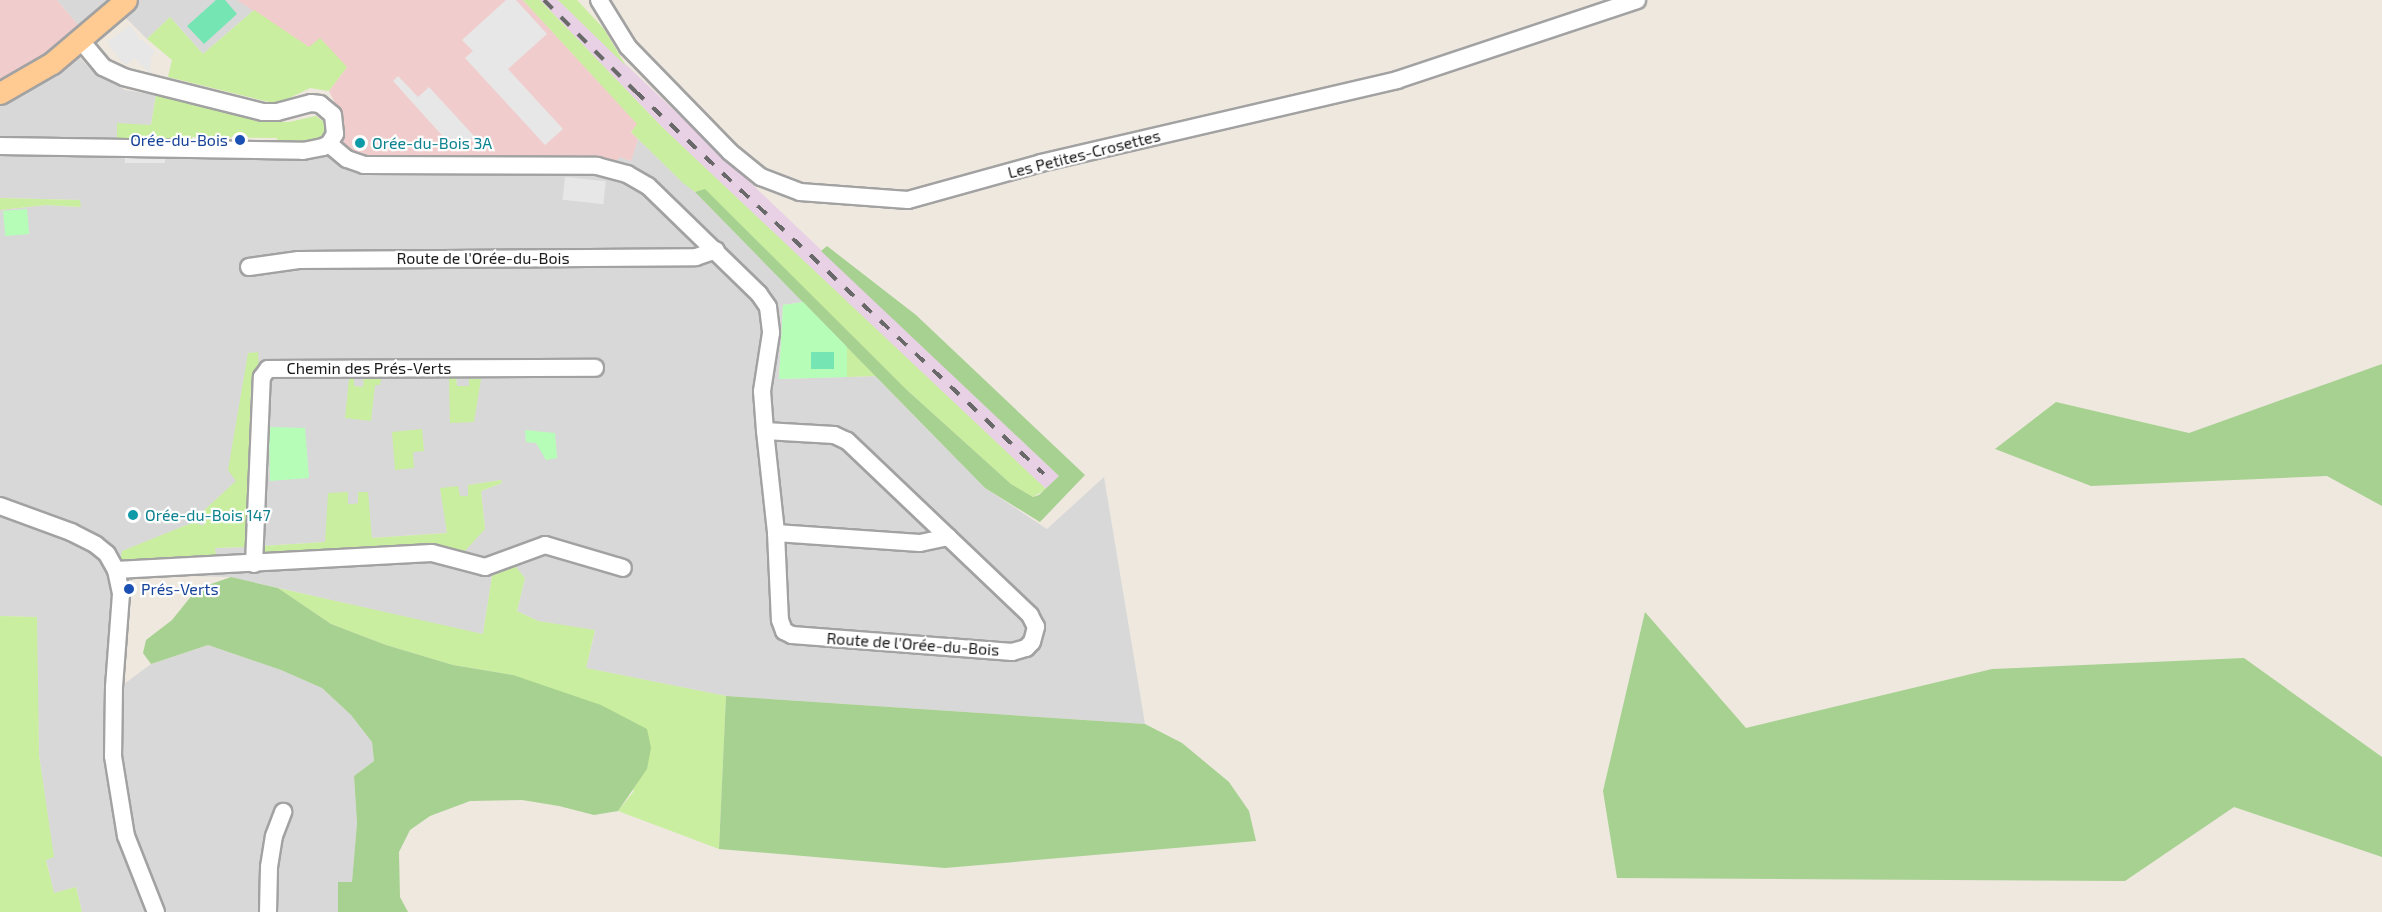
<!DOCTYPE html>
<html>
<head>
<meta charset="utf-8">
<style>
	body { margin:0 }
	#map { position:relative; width:2382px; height:912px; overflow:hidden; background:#eee8df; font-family:"Exo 2",sans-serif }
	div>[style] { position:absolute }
	.residential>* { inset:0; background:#d9d8d8 }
	.commercial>* { inset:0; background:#f1cccc }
	.industrial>* { inset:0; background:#e8d0e5 }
	.grass>* { inset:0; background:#caee9f }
	.forest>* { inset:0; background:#a7d190 }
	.park>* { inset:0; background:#b6feb8; transform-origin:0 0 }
	.pitch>* { inset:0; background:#75e5b4; transform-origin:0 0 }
	.parking>* { inset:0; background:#e7e7e7; transform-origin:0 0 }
	.roads { filter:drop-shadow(2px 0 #a2a2a2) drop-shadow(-2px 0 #a2a2a2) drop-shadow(0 2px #a2a2a2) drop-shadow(0 -2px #a2a2a2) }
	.minor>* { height:16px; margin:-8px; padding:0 8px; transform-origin:8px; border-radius:8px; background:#fff }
	.major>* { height:21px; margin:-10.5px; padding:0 10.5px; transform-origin:10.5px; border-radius:10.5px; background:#ffcb93 }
	.rail>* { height:4px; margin-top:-2px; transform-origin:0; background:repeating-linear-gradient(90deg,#696969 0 12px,transparent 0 24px) }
	.dots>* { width:16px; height:16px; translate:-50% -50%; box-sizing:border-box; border:3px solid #fff; border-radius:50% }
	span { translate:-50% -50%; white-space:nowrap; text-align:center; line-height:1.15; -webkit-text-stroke:4.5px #fff; paint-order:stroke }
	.transit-label { font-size:16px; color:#164399 }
	.right { translate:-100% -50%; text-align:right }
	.left { translate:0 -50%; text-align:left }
	.culture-label { font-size:16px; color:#0d838f }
	.street-label { font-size:16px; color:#1b1b1b }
</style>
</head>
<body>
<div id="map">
	<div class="residential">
		<i style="clip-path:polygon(57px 0,237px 0,254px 10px,203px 54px,170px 17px,147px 39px,123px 15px,93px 43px)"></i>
		<i style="clip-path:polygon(evenodd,78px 55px,89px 68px,125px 90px,156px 95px,151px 125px,118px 150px,334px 141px,619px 157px,631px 161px,638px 139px,695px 192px,803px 302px,783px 305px,779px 379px,875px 376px,985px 488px,1047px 529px,1104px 477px,1145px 724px,726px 696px,586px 668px,595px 631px,538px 621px,517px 611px,525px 578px,492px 576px,483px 635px,231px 577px,144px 575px,127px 583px,130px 600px,124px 684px,151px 664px,208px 645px,281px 670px,322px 688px,351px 715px,372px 742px,374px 761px,354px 776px,357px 823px,352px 883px,338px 882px,338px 912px,82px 912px,76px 887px,54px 894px,46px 859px,53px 856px,39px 755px,36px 617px,0 616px,0 210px,46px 205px,80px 207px,80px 200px,0 198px,0 104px,25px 93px,78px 55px,248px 353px,259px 367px,251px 382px,246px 547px,215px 548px,217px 562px,122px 551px,192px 524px,203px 526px,207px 519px,199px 515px,237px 481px,248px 353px,78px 55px,456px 378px,457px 386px,469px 386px,450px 422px,456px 378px,78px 55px,354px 379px,354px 386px,363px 387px,381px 379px,345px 418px,354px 379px,78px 55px,501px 480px,502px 483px,481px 491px,485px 529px,262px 559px,262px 546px,325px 542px,348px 504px,358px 504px,372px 538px,447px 533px,441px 488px,460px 496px,469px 496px,469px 485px,501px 480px)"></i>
	</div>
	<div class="commercial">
		<i style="clip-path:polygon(0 0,57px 0,93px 43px,57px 71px,25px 93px,0 104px)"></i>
		<i style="clip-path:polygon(237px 0,523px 0,638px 124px,631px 132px,638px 139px,631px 161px,619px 157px,616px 165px,364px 162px,334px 141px,340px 113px,329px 91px,347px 67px,309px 47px)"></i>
	</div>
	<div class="industrial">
		<i style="clip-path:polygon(540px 0,558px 0,1059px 476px,1046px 489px,987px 436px,663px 128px)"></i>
	</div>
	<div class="grass">
		<i style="clip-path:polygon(523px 0,540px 0,663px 128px,1046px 489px,1033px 497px,1011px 484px,908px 391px,705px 190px,695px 192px,683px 183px,631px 132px,637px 124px)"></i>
		<i style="clip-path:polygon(558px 0,577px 0,604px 29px,626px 66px)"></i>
		<i style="clip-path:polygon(254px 10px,309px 47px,320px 38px,347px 67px,329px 91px,310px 88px,277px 104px,168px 77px,172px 60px,147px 39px,170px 17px,203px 54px)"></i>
		<i style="clip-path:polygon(156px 95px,271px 122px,289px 122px,316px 116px,325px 123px,326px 134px,313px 142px,278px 145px,277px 138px,192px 137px,191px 146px,117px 142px,117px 123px,151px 125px)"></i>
		<i style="clip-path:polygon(0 198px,80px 200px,81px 207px,46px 205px,0 210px)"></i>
		<i style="clip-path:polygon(847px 347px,875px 376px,847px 377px)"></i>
		<i style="clip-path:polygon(258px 352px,259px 367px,251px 382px,246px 547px,215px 548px,217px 562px,129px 564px,120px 561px,122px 551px,194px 522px,203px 526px,207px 519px,199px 515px,236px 481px,228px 470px,248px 353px)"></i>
		<i style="clip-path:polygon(364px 377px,381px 379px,380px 385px,375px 385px,371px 421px,345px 418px,349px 379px,354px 379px,354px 386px,363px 387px)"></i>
		<i style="clip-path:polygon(449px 378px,456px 378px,457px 386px,469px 386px,469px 379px,481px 379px,474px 422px,450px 423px)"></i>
		<i style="clip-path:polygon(422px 429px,424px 451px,413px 452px,414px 468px,395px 470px,392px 432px)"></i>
		<i style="clip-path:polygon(501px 480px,502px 483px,481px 491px,485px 529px,464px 552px,444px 548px,262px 559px,262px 546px,325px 542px,328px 493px,348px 492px,348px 504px,354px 504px,358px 503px,358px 492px,368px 492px,372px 538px,447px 533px,440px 488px,458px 486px,460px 496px,468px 496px,468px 485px)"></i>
		<i style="clip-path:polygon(515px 566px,525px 578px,517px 611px,538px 621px,595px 630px,586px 668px,726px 696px,719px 849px,618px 811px,634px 791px,513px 675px,453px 665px,386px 645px,331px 624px,278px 588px,483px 634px,492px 576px)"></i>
		<i style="clip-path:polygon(0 616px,37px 617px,39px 755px,54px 857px,46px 860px,54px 893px,76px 887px,82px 912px,0 912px)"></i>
	</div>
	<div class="forest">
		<i style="clip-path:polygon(705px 189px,908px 391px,1011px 484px,1033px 497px,1039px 495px,1059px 476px,821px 251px,827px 246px,916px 315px,1085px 475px,1040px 522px,985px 488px,695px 192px)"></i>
		<i style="clip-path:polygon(2382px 364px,2382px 506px,2327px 476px,2091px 486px,1995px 449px,2056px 402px,2189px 433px)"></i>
		<i style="clip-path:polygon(231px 577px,278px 588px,331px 624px,386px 645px,453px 665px,513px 675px,601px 705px,647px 729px,651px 748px,647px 769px,618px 811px,594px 815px,559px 806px,522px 800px,470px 801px,430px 816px,410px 830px,399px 852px,400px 897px,408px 912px,338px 912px,338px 882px,352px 882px,357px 823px,354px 776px,374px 761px,372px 742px,351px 715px,322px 688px,281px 670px,208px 645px,151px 664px,143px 653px,146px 640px,172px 620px,197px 589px)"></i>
		<i style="clip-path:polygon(1645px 612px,1746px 728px,1992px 669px,2244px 658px,2382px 757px,2382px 857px,2234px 807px,2125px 881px,1617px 878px,1603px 791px)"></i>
		<i style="clip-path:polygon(726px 696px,1145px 724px,1182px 743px,1229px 782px,1249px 811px,1256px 841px,945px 868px,719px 849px)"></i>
	</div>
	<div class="park">
		<i style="left:27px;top:209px;width:25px;height:24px;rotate:85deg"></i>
		<i style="clip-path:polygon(803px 302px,847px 347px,847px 377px,779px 379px,783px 305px)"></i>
		<i style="clip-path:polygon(269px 427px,305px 428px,309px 478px,270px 481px)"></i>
		<i style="clip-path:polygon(525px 430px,555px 433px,557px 458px,546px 460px,536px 443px,526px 442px)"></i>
	</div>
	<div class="pitch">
		<i style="clip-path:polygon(216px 0,225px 0,237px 14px,204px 44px,187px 26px)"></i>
		<i style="left:811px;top:352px;width:23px;height:17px"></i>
	</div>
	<div class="parking">
		<i style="clip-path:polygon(506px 0,516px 0,547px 34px,508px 69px,563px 129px,545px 145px,465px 58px,473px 51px,462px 40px)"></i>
		<i style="clip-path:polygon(130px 25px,139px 38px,155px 51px,151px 58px,150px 73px,134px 58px,127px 65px,121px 61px,107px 42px)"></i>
		<i style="clip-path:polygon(398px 76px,418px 97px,429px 87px,474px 136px,457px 152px,393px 81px)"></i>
		<i style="left:125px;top:157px;width:40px;height:6px"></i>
		<i style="left:565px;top:177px;width:41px;height:23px;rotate:6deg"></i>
	</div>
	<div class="roads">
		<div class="minor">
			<i style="left:599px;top:0;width:55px;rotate:58.3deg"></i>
			<i style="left:628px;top:47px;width:146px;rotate:45.8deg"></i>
			<i style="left:730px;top:152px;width:40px;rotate:39deg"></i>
			<i style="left:761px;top:177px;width:42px;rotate:21deg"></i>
			<i style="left:800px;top:192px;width:108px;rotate:4.2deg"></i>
			<i style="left:908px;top:200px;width:138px;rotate:-15.5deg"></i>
			<i style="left:1041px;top:163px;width:366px;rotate:-13.1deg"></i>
			<i style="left:1397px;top:80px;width:253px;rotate:-18.4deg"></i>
			<i style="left:329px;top:144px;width:23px;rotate:40deg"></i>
			<i style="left:347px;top:159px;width:18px;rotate:19deg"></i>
			<i style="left:364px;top:165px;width:233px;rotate:0.2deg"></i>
			<i style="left:597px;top:166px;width:31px;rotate:15deg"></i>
			<i style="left:627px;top:174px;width:24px;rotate:30deg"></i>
			<i style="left:648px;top:186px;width:155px;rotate:44.2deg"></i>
			<i style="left:759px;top:294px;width:16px;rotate:55deg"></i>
			<i style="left:768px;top:307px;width:26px;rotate:83deg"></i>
			<i style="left:771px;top:333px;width:59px;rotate:98.8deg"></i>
			<i style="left:762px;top:391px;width:40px;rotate:85.7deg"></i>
			<i style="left:765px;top:431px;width:103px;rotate:83.8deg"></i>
			<i style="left:776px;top:533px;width:87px;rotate:87.4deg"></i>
			<i style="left:780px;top:620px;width:12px;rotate:70deg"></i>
			<i style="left:784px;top:631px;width:9px;rotate:27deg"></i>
			<i style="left:792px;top:635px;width:221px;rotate:4.4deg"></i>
			<i style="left:1012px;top:652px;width:15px;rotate:-16deg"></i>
			<i style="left:1026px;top:648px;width:8px;rotate:-45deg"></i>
			<i style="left:1032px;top:642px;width:16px;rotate:-75deg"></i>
			<i style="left:1036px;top:627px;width:13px;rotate:-117deg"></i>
			<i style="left:1030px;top:615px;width:253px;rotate:-136.4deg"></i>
			<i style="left:847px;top:441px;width:14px;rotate:-155deg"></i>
			<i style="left:834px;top:435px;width:69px;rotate:-176.7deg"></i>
			<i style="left:0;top:146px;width:303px;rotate:0.9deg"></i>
			<i style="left:303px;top:151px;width:20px;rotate:-11deg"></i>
			<i style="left:323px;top:147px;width:7px;rotate:-27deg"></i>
			<i style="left:329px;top:144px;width:12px;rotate:-59deg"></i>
			<i style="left:335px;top:134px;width:19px;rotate:-96deg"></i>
			<i style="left:333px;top:115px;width:17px;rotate:-140deg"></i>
			<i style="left:320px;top:104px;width:9px;rotate:-174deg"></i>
			<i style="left:311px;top:103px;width:35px;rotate:165deg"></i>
			<i style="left:277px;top:112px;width:14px;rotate:180deg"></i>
			<i style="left:263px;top:112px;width:143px;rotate:-165.9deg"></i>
			<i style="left:124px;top:77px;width:23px;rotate:-155deg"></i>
			<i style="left:103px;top:67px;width:34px;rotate:-130deg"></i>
			<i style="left:249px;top:267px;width:50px;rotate:-8deg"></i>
			<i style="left:299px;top:260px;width:397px;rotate:-0.4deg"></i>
			<i style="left:696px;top:257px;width:21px;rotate:-19deg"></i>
			<i style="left:0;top:506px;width:76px;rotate:20.1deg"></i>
			<i style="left:71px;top:532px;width:28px;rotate:27deg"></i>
			<i style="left:96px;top:545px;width:14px;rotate:39deg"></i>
			<i style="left:107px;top:554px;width:18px;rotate:61deg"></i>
			<i style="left:116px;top:570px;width:25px;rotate:78deg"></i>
			<i style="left:121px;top:594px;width:93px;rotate:94.3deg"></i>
			<i style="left:114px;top:687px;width:69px;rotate:90.8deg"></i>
			<i style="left:113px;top:756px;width:81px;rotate:80.8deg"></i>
			<i style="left:126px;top:836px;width:82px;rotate:68.5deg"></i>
			<i style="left:776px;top:533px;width:144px;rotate:4deg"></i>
			<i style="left:920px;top:543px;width:29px;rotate:-12deg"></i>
			<i style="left:254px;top:564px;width:187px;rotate:-87.6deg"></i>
			<i style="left:262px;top:377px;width:10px;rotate:-53deg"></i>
			<i style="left:268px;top:369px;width:327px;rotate:-0.2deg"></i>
			<i style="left:116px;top:570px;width:316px;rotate:-3.1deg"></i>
			<i style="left:432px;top:553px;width:55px;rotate:14.8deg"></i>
			<i style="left:485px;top:567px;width:64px;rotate:-20.1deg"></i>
			<i style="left:545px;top:545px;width:81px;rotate:16.4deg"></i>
			<i style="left:268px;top:912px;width:45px;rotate:-88.7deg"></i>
			<i style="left:269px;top:867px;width:31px;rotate:-81deg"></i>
			<i style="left:274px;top:836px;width:26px;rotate:-69deg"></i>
		</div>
		<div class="major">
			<i style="left:0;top:93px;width:60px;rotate:-30deg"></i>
			<i style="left:52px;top:63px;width:97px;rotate:-40.4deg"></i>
		</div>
	</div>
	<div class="rail">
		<i style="left:544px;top:0;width:129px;rotate:45deg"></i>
		<i style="left:635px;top:91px;width:560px;rotate:43.12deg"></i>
	</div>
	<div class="dots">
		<i style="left:240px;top:140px;background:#1a4fb4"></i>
		<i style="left:360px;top:143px;background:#0f9aa8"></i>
		<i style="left:133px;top:515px;background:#0f9aa8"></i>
		<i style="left:129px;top:589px;background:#1a4fb4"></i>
	</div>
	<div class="transit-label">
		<span class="right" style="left:228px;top:140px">Orée-du-Bois</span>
		<span class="left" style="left:141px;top:589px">Prés-Verts</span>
	</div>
	<div class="culture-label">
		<span class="left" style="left:372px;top:143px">Orée-du-Bois 3A</span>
		<span class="left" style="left:145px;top:515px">Orée-du-Bois 147</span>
	</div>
	<div class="street-label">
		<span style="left:1084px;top:154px;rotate:-14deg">Les Petites-Crosettes</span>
		<span style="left:483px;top:258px">Route de l'Orée-du-Bois</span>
		<span style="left:369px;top:368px">Chemin des Prés-Verts</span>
		<span style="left:913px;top:644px;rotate:4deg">Route de l'Orée-du-Bois</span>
	</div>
</div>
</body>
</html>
